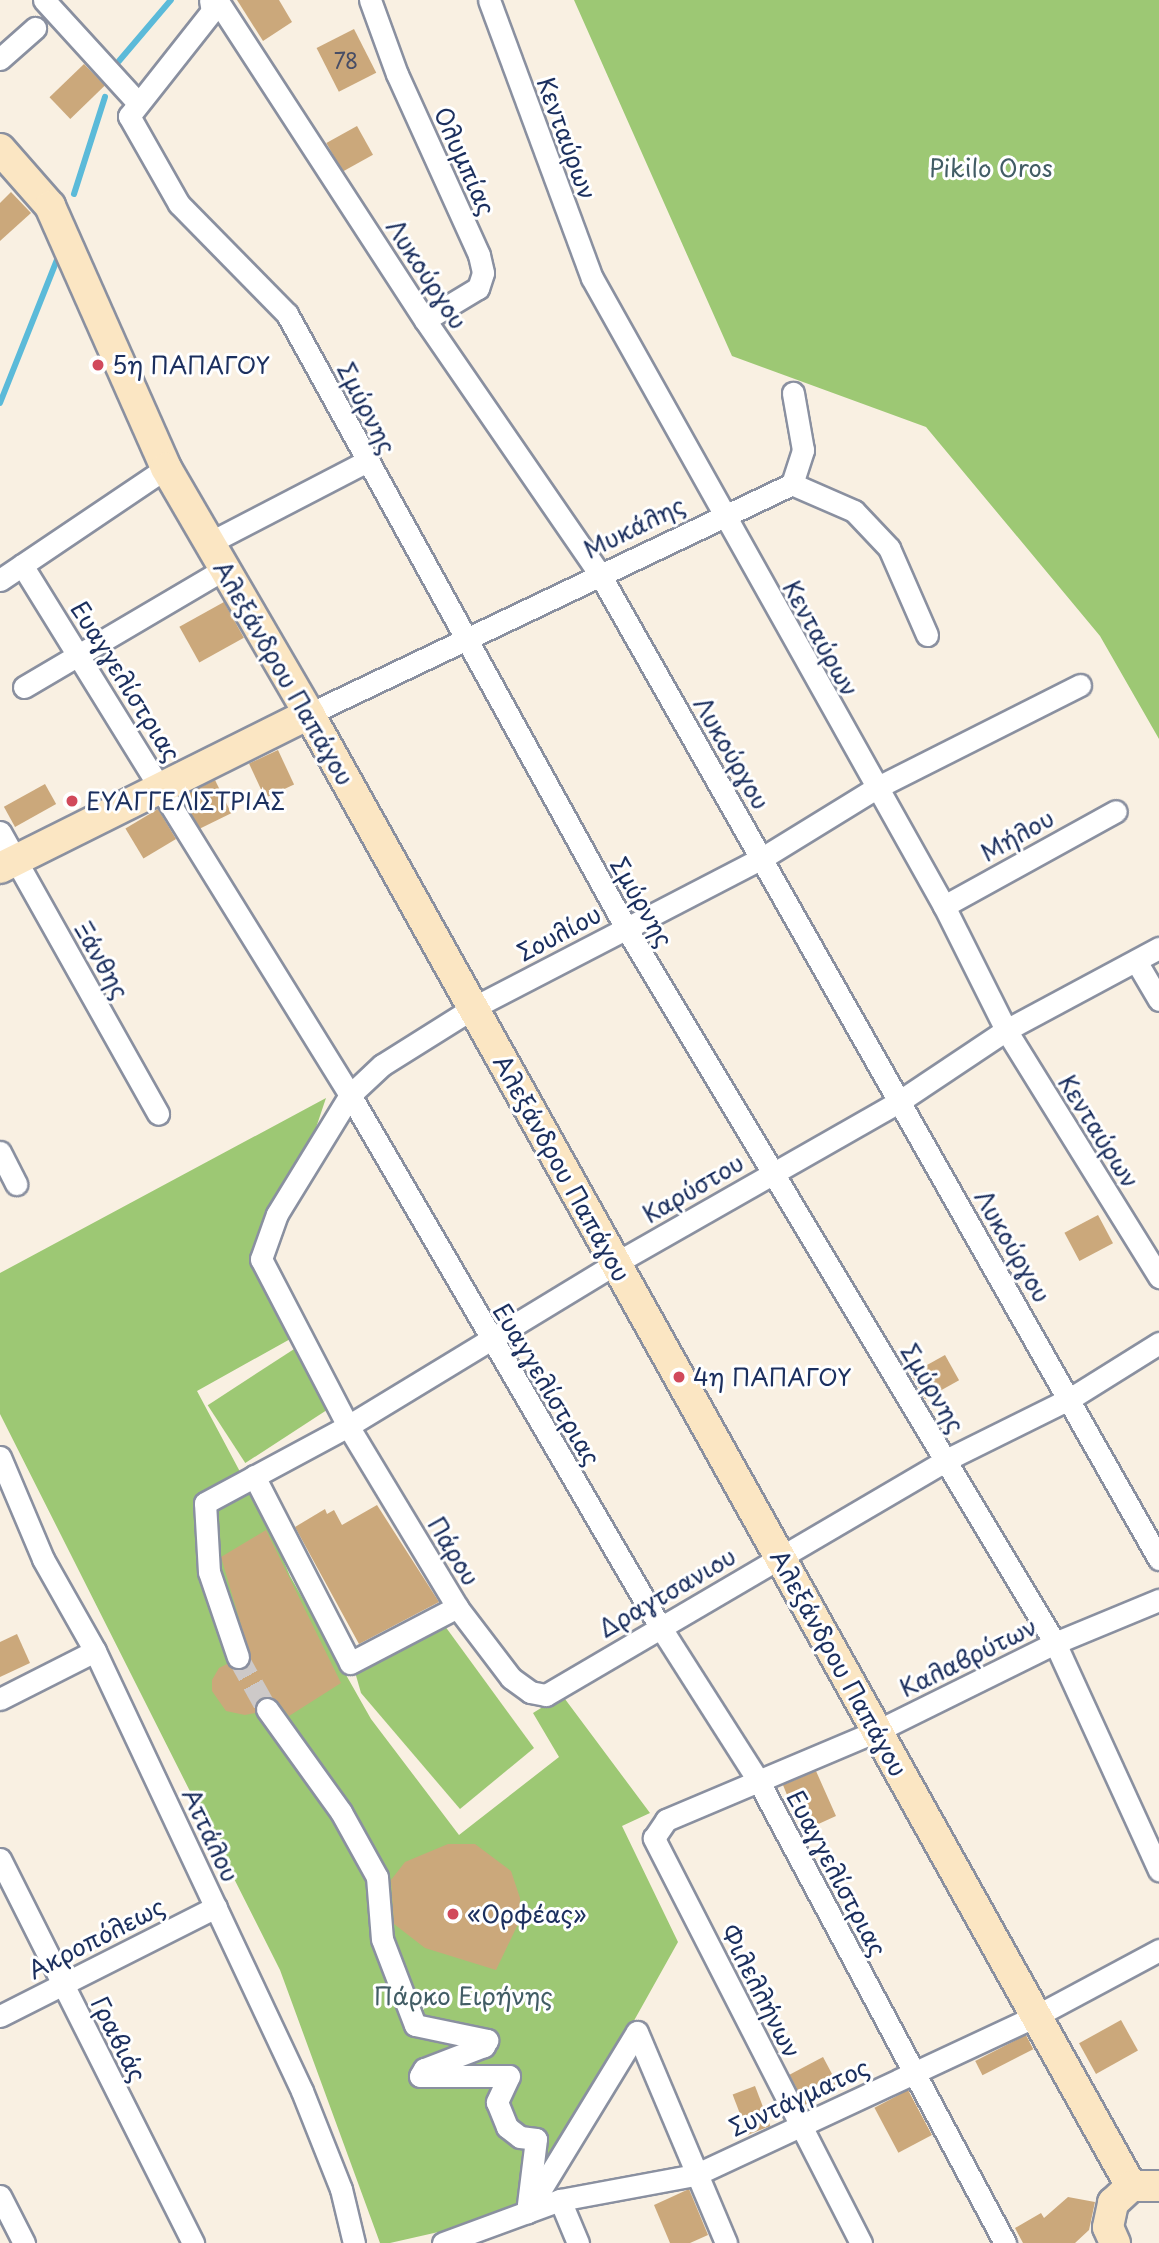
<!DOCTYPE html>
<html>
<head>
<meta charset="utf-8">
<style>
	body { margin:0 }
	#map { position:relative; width:1159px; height:2243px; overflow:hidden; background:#f9f0e2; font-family:"Playpen Sans",sans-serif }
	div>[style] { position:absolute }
	.green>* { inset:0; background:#9dc874; transform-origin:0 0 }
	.stream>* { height:6px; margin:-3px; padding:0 3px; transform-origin:3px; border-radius:3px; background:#5bbad9 }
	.building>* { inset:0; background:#cba87b; transform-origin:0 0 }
	.street-tunnel>* { height:21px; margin-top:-10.5px; transform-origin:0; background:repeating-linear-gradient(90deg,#cdc9c8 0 21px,transparent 0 31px) }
	.roads { filter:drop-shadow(2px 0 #8a90a0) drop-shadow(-2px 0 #8a90a0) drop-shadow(0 2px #8a90a0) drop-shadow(0 -2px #8a90a0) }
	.street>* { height:21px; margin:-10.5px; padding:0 10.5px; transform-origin:10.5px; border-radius:10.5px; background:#fff }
	.secondary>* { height:30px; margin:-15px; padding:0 15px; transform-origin:15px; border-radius:15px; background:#fbe6c3 }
	.dots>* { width:19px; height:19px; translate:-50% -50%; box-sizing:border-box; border:4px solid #fff; border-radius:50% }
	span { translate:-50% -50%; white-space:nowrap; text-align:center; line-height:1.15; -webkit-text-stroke:6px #fff; paint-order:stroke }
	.number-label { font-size:21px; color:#474d65 }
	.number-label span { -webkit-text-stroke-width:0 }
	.street-label { font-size:24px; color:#1b2f5e }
	.park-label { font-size:24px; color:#425d65 }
	.poi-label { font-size:24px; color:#1b2f5e }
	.left { translate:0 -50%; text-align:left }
</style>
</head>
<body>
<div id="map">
	<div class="green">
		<i style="clip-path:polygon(574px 0,1159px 0,1159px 739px,1100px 636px,926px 427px,732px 356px)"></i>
		<i style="clip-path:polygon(326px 1098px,268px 1271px,301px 1333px,197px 1391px,269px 1526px,290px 1576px,371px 1719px,459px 1835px,559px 1757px,533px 1713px,562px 1695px,650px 1813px,622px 1826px,678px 1942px,527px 2212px,390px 2243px,380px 2243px,280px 1970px,0 1414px,0 1273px)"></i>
		<i style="left:305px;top:1342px;width:69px;height:116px;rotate:57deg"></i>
		<i style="clip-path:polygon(442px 1622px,534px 1748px,460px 1809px,361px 1693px,355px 1672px)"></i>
	</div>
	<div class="stream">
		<i style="left:119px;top:61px;width:80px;rotate:-49.6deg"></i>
		<i style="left:74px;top:194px;width:102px;rotate:-72.3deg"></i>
		<i style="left:0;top:403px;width:154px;rotate:-68.3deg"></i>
	</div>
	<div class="building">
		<i style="clip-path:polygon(237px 0,279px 0,292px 22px,263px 41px)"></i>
		<i style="left:354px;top:29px;width:49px;height:42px;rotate:63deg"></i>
		<i style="left:84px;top:64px;width:30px;height:48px;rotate:46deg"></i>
		<i style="left:357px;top:126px;width:33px;height:35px;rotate:61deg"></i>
		<i style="clip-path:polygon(11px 192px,31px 213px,0 241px,0 203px)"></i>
		<i style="left:224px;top:602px;width:41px;height:51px;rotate:61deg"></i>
		<i style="left:278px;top:750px;width:38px;height:32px;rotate:65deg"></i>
		<i style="left:215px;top:780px;width:37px;height:38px;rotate:64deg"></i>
		<i style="left:45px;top:784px;width:23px;height:47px;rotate:61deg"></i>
		<i style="left:158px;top:809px;width:35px;height:38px;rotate:59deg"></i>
		<i style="left:1098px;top:1215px;width:32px;height:38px;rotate:62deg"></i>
		<i style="left:945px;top:1355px;width:29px;height:39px;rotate:61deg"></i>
		<i style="clip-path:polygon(377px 1505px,439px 1602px,359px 1644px,295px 1527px,325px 1509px,327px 1514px,334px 1510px,342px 1525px)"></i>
		<i style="clip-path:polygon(266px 1530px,341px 1683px,289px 1716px,277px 1701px,266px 1696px,255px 1703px,255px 1713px,245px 1715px,226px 1711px,212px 1691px,212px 1680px,219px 1668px,227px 1664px,242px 1670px,251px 1659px,221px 1557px)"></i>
		<i style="clip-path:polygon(17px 1634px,30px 1663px,0 1677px,0 1642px)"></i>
		<i style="clip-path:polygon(816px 1771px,836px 1816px,814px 1826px,803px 1799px,791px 1805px,783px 1785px)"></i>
		<i style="clip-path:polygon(448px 1844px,475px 1844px,511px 1871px,520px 1898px,519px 1922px,496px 1970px,425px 1948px,394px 1924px,391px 1880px,405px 1862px)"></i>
		<i style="left:1121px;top:2020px;width:35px;height:48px;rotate:61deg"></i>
		<i style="left:1026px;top:2035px;width:16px;height:57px;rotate:63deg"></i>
		<i style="left:823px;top:2057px;width:34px;height:38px;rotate:62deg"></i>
		<i style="left:755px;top:2086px;width:43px;height:24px;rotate:69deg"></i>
		<i style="left:908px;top:2090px;width:51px;height:38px;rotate:62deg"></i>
		<i style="clip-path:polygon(689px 2189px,708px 2235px,690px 2243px,670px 2243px,654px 2205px)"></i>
		<i style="clip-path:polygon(1068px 2197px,1095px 2202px,1089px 2230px,1075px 2243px,1023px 2243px,1015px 2228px,1041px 2213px,1044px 2218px)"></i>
	</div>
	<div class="street-tunnel">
		<i style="left:238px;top:1657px;width:60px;rotate:60.9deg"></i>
	</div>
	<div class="roads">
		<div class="street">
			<i style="left:44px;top:0;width:138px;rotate:47.6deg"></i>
			<i style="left:210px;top:0;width:11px;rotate:80deg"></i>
			<i style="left:212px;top:11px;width:134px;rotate:128.3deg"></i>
			<i style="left:129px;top:116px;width:101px;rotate:60.4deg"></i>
			<i style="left:179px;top:204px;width:154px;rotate:45.5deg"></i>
			<i style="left:287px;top:314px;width:701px;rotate:61.1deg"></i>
			<i style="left:626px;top:928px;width:834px;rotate:59.04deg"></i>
			<i style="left:1055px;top:1643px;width:250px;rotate:65.4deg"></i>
			<i style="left:217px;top:0;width:382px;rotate:57deg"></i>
			<i style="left:425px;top:320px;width:307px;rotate:55.5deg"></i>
			<i style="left:599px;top:573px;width:1134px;rotate:60.41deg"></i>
			<i style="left:370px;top:0;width:79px;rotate:70deg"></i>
			<i style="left:397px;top:74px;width:199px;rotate:65.6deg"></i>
			<i style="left:479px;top:255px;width:18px;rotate:77deg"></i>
			<i style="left:483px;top:273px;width:16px;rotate:108deg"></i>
			<i style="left:478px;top:288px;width:62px;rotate:148.9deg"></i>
			<i style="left:489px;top:0;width:296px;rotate:69.7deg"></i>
			<i style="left:592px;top:278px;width:720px;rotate:60.73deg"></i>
			<i style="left:944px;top:906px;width:139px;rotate:63.4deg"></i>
			<i style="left:1006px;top:1030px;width:291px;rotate:58.2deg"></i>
			<i style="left:0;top:59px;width:47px;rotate:-41.5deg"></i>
			<i style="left:792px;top:484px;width:36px;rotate:-72deg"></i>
			<i style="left:803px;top:450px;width:58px;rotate:-100deg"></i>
			<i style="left:209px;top:543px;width:176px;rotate:-27.4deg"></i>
			<i style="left:22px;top:565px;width:623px;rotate:58.25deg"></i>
			<i style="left:350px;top:1095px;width:613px;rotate:59.76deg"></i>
			<i style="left:659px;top:1625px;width:186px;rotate:57.5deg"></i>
			<i style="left:759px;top:1782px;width:523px;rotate:61.91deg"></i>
			<i style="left:0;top:580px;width:200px;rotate:-34deg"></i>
			<i style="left:1080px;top:685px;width:229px;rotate:153.2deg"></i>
			<i style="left:876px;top:788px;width:134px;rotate:148.4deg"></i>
			<i style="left:762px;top:858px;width:326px;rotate:152.6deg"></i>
			<i style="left:473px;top:1008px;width:107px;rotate:147.9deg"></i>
			<i style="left:382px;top:1065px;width:44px;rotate:136.8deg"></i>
			<i style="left:350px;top:1095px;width:140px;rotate:121.5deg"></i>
			<i style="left:277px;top:1214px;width:48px;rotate:109.6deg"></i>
			<i style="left:261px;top:1259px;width:188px;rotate:62.5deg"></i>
			<i style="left:348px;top:1426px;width:211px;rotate:58.9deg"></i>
			<i style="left:457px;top:1607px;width:89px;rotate:52.7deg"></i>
			<i style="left:511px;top:1678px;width:24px;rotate:36deg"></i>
			<i style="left:530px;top:1692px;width:16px;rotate:11deg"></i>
			<i style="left:546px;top:1695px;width:464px;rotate:-30.4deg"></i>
			<i style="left:946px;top:1460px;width:140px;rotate:-26.4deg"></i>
			<i style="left:1071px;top:1398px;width:104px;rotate:-32deg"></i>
			<i style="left:24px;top:687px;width:232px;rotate:-30.5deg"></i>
			<i style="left:309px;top:714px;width:535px;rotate:-25.46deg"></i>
			<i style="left:792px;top:484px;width:68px;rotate:23.5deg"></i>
			<i style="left:854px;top:511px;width:51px;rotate:46.6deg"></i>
			<i style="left:889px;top:548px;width:95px;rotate:66.4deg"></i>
			<i style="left:0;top:832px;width:323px;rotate:60.7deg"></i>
			<i style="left:944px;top:906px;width:196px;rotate:-28.9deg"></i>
			<i style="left:1136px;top:961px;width:45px;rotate:59.5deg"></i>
			<i style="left:0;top:1152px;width:36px;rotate:63deg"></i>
			<i style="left:0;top:1457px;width:111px;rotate:67.1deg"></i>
			<i style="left:43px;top:1559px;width:106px;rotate:60.5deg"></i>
			<i style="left:95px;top:1651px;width:486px;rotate:64.8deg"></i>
			<i style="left:302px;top:2091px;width:105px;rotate:68.3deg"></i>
			<i style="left:341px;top:2189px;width:56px;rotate:76.5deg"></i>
			<i style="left:254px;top:1476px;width:210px;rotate:62.8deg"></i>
			<i style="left:350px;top:1663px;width:121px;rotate:-27.6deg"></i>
			<i style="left:238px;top:1657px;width:90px;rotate:-108.8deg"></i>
			<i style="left:209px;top:1572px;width:69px;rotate:-93.3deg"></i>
			<i style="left:205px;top:1503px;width:162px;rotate:-28.3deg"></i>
			<i style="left:348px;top:1426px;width:314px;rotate:-31.3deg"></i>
			<i style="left:616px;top:1263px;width:327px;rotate:-29.7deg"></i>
			<i style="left:900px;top:1101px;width:128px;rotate:-33.8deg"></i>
			<i style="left:1006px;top:1030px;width:174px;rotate:-28.2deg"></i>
			<i style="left:0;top:1699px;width:106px;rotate:-26.8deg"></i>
			<i style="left:267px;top:1709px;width:127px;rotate:54.3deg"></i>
			<i style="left:341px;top:1812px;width:74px;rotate:61deg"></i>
			<i style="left:377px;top:1877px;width:62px;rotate:85.4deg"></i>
			<i style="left:382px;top:1939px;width:92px;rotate:69deg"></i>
			<i style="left:415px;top:2025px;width:74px;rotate:11.8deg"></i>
			<i style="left:487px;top:2040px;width:7px;rotate:117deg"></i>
			<i style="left:484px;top:2046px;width:64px;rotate:159deg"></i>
			<i style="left:424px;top:2069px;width:8px;rotate:120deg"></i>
			<i style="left:420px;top:2076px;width:89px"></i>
			<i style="left:509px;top:2076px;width:29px;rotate:115deg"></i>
			<i style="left:497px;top:2102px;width:27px;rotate:68deg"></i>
			<i style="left:507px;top:2127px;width:16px;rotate:38deg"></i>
			<i style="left:520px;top:2137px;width:16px;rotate:7deg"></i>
			<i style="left:536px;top:2139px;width:74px;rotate:97deg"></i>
			<i style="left:0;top:1859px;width:430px;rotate:63.3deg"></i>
			<i style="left:0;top:2016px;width:242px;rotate:-26.8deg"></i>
			<i style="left:637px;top:2032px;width:229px;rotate:67.1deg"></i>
			<i style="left:0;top:2196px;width:53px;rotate:62.9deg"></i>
			<i style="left:560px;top:2200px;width:47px;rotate:67.3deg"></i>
			<i style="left:530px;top:2207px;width:205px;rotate:-58.6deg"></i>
			<i style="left:443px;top:2243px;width:125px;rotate:-20.2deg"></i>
			<i style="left:560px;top:2200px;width:137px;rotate:-10.5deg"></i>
			<i style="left:695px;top:2175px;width:376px;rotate:-25deg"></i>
			<i style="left:1036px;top:2016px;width:140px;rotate:-28.2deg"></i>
			<i style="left:861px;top:2243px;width:455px;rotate:-117.1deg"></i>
			<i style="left:654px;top:1838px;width:22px;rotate:-56deg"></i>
			<i style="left:666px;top:1820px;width:229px;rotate:-22.9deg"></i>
			<i style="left:877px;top:1731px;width:199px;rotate:-26.3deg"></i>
			<i style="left:1055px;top:1643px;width:113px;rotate:-22.5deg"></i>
		</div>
		<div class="secondary">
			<i style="left:0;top:149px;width:76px;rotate:48.7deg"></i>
			<i style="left:50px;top:206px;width:287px;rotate:66.1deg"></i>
			<i style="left:166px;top:468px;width:285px;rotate:59.8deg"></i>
			<i style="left:309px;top:714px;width:1686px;rotate:60.82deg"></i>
			<i style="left:0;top:868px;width:345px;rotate:-26.5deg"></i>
			<i style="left:1115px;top:2243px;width:17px;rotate:-114deg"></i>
			<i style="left:1108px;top:2227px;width:25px;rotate:-78deg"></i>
			<i style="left:1113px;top:2203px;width:25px;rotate:-43deg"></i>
			<i style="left:1131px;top:2186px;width:28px"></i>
		</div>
	</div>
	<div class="dots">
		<i style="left:98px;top:365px;background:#d1495b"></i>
		<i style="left:72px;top:801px;background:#d1495b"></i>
		<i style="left:679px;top:1377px;background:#d1495b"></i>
		<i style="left:453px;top:1914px;background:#d1495b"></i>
	</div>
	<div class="number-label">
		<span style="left:346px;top:60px">78</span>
	</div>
	<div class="street-label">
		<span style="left:567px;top:138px;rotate:70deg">Κενταύρων</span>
		<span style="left:465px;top:161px;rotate:66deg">Ολυμπίας</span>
		<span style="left:427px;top:274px;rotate:57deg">Λυκούργου</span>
		<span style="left:367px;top:408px;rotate:63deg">Σμύρνης</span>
		<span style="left:634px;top:527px;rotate:-26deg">Μυκάλης</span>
		<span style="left:821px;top:638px;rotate:61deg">Κενταύρων</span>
		<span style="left:284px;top:673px;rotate:60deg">Αλεξάνδρου Παπάγου</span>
		<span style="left:126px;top:681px;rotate:58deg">Ευαγγελίστριας</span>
		<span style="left:732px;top:753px;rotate:60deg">Λυκούργου</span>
		<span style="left:1017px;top:835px;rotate:-29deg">Μήλου</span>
		<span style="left:642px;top:902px;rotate:60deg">Σμύρνης</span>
		<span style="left:559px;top:933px;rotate:-28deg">Σουλίου</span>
		<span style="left:102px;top:960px;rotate:61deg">Ξάνθης</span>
		<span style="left:1099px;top:1131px;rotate:58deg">Κενταύρων</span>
		<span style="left:562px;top:1168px;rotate:61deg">Αλεξάνδρου Παπάγου</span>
		<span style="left:693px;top:1188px;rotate:-30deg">Καρύστου</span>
		<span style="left:1013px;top:1246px;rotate:60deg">Λυκούργου</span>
		<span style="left:547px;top:1384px;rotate:59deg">Ευαγγελίστριας</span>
		<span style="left:933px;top:1388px;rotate:59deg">Σμύρνης</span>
		<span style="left:454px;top:1551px;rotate:59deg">Πάρου</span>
		<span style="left:667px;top:1592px;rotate:-30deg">Δραγτσανιου</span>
		<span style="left:968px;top:1657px;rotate:-26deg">Καλαβρύτων</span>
		<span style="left:839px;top:1663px;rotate:61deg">Αλεξάνδρου Παπάγου</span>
		<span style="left:211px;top:1835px;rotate:65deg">Αττάλου</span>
		<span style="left:837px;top:1873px;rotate:62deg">Ευαγγελίστριας</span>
		<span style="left:96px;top:1938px;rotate:-27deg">Ακροπόλεως</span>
		<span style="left:761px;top:1991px;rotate:63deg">Φιλελλήνων</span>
		<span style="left:119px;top:2039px;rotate:63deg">Γραβιάς</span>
		<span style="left:799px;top:2097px;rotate:-25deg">Συντάγματος</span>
	</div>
	<div class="park-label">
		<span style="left:991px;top:168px">Pikilo Oros</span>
		<span style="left:463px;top:1996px">Πάρκο Ειρήνης</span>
	</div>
	<div class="poi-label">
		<span class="left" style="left:112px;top:365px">5η ΠΑΠΑΓΟΥ</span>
		<span class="left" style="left:86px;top:801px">ΕΥΑΓΓΕΛΙΣΤΡΙΑΣ</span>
		<span class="left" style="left:693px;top:1377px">4η ΠΑΠΑΓΟΥ</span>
		<span class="left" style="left:467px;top:1914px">«Ορφέας»</span>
	</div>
</div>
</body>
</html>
